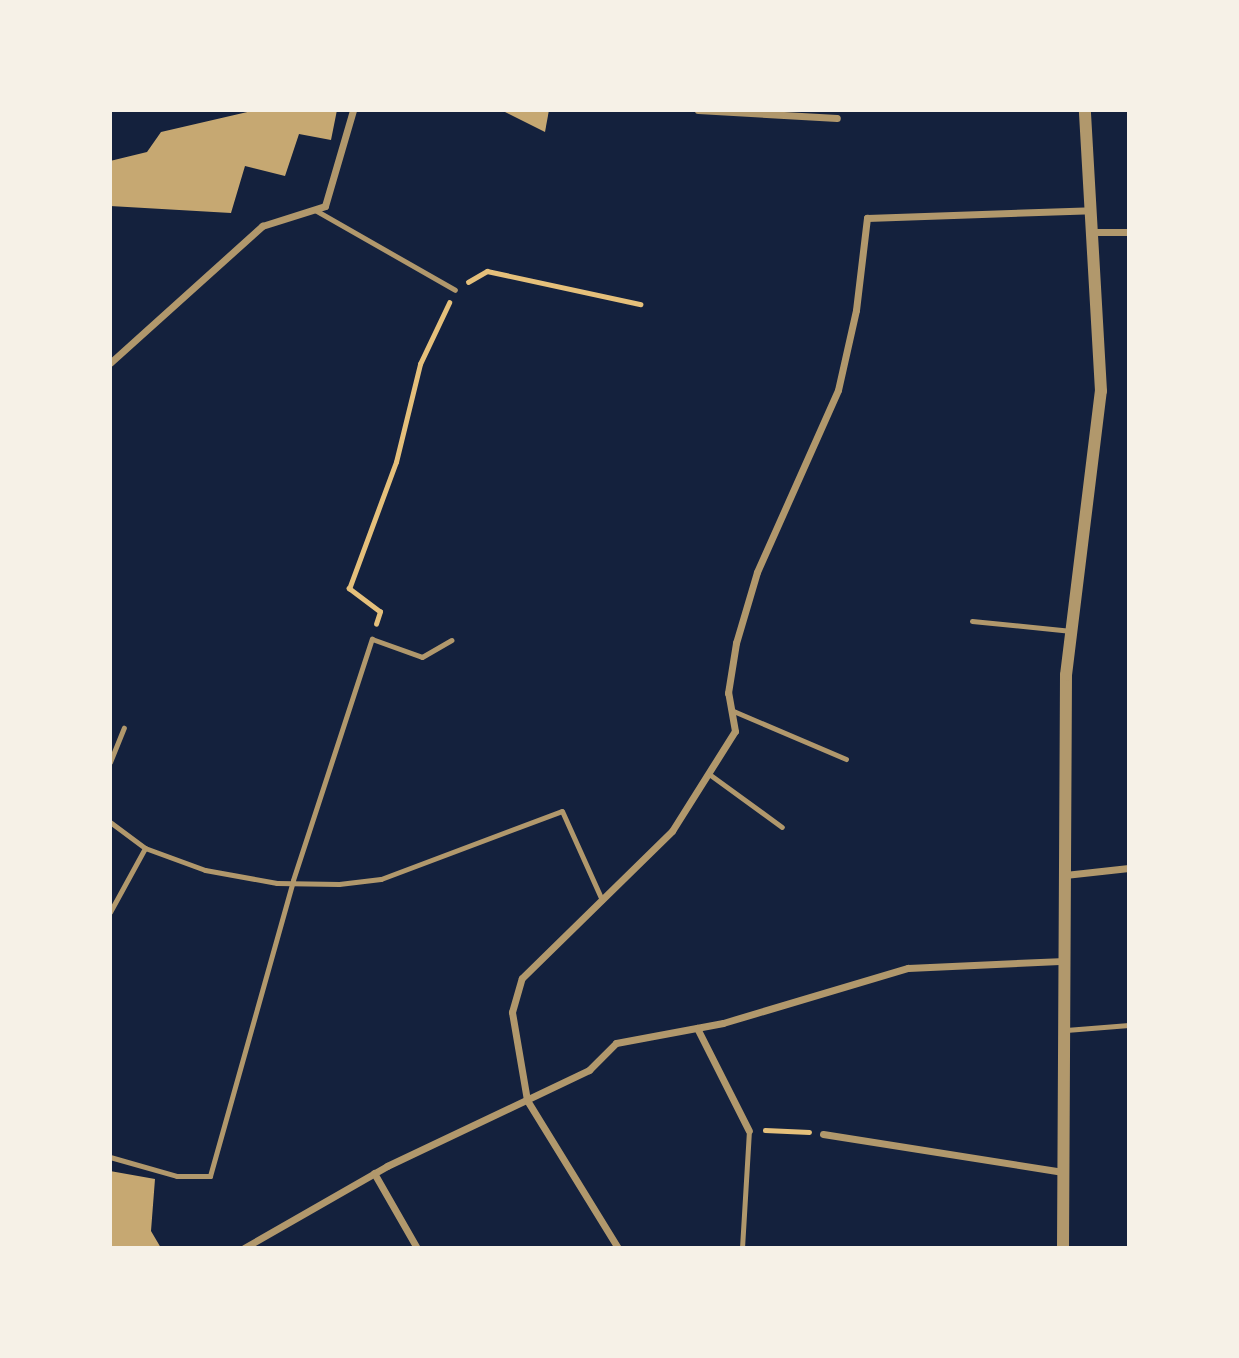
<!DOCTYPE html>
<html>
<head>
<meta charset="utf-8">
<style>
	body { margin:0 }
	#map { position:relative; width:1239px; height:1358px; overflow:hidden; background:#14213d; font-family:"Nunito Sans",sans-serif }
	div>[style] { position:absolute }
	.building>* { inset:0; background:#c6a872 }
	.path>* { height:4.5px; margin:-2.25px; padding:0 2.25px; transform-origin:2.25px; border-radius:2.25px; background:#e5c07b }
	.service>* { height:5px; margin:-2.5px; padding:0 2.5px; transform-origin:2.5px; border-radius:2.5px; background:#b1986c }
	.minor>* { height:7px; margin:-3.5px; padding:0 3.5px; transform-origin:3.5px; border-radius:3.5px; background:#b1986c }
	.tertiary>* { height:12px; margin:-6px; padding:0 6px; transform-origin:6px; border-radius:6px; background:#b1986c }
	span { translate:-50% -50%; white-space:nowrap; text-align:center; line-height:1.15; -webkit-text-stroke:7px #f6f1e7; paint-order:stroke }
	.frame { position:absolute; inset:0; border:112px solid #f6f1e7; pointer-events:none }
</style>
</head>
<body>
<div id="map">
	<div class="building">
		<i style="clip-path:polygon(256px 110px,337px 110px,331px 140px,299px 134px,285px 176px,245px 166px,231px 213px,110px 206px,110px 161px,147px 152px,161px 132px)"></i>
		<i style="clip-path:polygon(501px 110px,549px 110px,545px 132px)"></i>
		<i style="clip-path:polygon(110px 1171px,155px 1179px,151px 1231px,161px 1248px,110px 1248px)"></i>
	</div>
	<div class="path">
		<i style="left:468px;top:282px;width:22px;rotate:-30deg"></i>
		<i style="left:487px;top:271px;width:157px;rotate:12.2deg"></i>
		<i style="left:376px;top:624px;width:13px;rotate:-72deg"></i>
		<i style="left:380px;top:612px;width:39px;rotate:-143deg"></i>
		<i style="left:349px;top:589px;width:135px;rotate:-69.7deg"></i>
		<i style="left:396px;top:462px;width:101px;rotate:-76.2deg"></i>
		<i style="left:420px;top:364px;width:68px;rotate:-64.6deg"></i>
		<i style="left:765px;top:1130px;width:44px;rotate:2.6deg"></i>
	</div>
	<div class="service">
		<i style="left:315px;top:210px;width:161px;rotate:29.7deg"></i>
		<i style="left:972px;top:621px;width:100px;rotate:5.7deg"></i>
		<i style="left:731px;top:710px;width:125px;rotate:23.1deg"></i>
		<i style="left:110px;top:762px;width:37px;rotate:-68deg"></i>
		<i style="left:709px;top:774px;width:90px;rotate:36deg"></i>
		<i style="left:110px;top:822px;width:44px;rotate:36.6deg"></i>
		<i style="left:145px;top:848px;width:64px;rotate:20.1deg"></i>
		<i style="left:205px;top:870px;width:73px;rotate:10.2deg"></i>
		<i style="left:277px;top:883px;width:62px;rotate:0.9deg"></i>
		<i style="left:339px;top:884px;width:42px;rotate:-6.8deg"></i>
		<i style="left:381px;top:879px;width:193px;rotate:-20.6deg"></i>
		<i style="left:562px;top:811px;width:98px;rotate:65.8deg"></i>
		<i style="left:110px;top:912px;width:73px;rotate:-61.3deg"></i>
		<i style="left:1066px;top:1030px;width:63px;rotate:-4.5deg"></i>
		<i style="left:110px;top:1157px;width:70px;rotate:15.8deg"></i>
		<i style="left:177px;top:1176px;width:33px"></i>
		<i style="left:210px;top:1176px;width:307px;rotate:-74.3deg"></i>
		<i style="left:293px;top:880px;width:254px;rotate:-71.9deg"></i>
		<i style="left:372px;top:639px;width:53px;rotate:19.8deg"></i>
		<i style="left:422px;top:657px;width:34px;rotate:-30deg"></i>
		<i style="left:742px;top:1248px;width:117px;rotate:-86.6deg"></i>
	</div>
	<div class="minor">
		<i style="left:698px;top:110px;width:139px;rotate:3.3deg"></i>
		<i style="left:1095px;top:232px;width:34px"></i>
		<i style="left:110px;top:363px;width:205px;rotate:-42deg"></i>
		<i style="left:262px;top:226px;width:66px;rotate:-17.6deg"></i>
		<i style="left:325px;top:206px;width:100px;rotate:-73.7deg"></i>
		<i style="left:1065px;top:875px;width:64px;rotate:-6.2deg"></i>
		<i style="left:697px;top:1028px;width:115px;rotate:63.2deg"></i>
		<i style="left:823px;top:1134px;width:243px;rotate:9deg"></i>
		<i style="left:374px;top:1173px;width:86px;rotate:60.2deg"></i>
		<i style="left:244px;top:1248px;width:165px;rotate:-29.8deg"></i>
		<i style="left:387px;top:1166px;width:224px;rotate:-25.4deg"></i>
		<i style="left:589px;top:1070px;width:38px;rotate:-45deg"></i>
		<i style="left:616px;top:1043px;width:109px;rotate:-10.6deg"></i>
		<i style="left:723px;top:1023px;width:193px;rotate:-16.6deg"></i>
		<i style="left:908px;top:968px;width:157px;rotate:-2.6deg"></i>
		<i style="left:618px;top:1248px;width:174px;rotate:-121.6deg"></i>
		<i style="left:527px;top:1100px;width:89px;rotate:-99.7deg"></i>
		<i style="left:512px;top:1012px;width:35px;rotate:-74deg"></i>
		<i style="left:522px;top:978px;width:210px;rotate:-44.4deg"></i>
		<i style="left:672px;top:831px;width:118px;rotate:-57.8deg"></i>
		<i style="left:735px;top:731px;width:39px;rotate:-100deg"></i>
		<i style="left:728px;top:693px;width:51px;rotate:-80.9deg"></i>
		<i style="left:736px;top:643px;width:74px;rotate:-73.5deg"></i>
		<i style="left:757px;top:572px;width:199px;rotate:-66deg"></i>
		<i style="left:838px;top:390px;width:82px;rotate:-77.3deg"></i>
		<i style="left:856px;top:310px;width:93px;rotate:-83.2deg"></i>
		<i style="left:867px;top:218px;width:225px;rotate:-2deg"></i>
	</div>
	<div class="tertiary">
		<i style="left:1063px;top:1248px;width:573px;rotate:-89.7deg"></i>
		<i style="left:1066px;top:675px;width:286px;rotate:-83deg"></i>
		<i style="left:1101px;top:391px;width:281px;rotate:-93.3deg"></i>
	</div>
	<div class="frame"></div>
</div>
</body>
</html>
